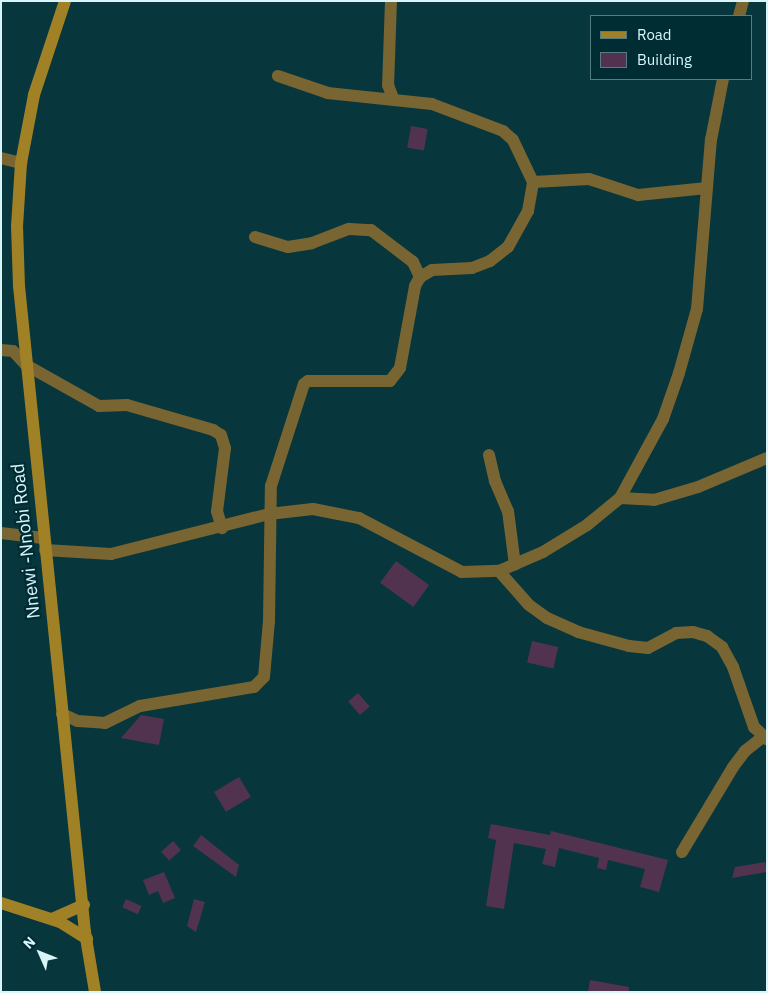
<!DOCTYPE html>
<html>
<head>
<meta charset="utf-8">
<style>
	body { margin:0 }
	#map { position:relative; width:768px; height:993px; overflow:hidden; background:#07363d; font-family:"IBM Plex Sans",sans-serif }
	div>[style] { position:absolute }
	.building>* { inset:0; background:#51334f; transform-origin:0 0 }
	.street>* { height:12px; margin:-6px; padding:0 6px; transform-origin:6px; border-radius:6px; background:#786531 }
	.secondary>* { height:12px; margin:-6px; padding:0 6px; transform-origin:6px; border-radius:6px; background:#a08125 }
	span { translate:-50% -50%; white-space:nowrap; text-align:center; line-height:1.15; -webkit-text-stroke:4.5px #002c33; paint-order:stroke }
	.street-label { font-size:18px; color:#d8f5fa }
	.frame { position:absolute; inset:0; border:2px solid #d8f5fa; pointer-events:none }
	.legend { position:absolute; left:590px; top:15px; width:162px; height:65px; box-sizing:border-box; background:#002c33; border:1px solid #567c83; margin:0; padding:6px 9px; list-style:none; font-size:15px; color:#d8f5fa }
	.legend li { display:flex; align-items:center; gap:10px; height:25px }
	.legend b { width:25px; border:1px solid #567c83 }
	.north { position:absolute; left:15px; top:928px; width:50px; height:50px; -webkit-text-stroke:4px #002c33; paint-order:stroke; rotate:314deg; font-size:14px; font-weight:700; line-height:20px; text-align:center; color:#d8f5fa }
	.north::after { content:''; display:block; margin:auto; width:18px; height:22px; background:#d8f5fa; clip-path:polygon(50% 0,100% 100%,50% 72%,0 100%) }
</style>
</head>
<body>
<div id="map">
	<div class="building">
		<i style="left:411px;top:126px;width:17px;height:22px;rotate:10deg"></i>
		<i style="left:396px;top:561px;width:41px;height:27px;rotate:36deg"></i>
		<i style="left:532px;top:641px;width:27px;height:22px;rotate:13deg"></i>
		<i style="left:358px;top:693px;width:18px;height:13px;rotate:49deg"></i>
		<i style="clip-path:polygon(141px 715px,164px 719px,159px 745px,121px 738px)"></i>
		<i style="left:239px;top:777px;width:23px;height:29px;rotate:59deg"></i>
		<i style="clip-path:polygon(491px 824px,550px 835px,551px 831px,668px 860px,659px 892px,640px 887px,645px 869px,608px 860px,606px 870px,597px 868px,599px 858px,559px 848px,555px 867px,542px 864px,546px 849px,514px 843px,504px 909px,486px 906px,496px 840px,488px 838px)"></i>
		<i style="clip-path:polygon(201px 835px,239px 865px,236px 877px,193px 846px)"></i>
		<i style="left:173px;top:841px;width:12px;height:16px;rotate:48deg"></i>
		<i style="clip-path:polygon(765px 862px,767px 872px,732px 878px,735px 867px)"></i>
		<i style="clip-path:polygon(164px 872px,175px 898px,163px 903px,158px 891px,149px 895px,143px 880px)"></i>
		<i style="left:126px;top:899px;width:17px;height:9px;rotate:24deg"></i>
		<i style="clip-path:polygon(194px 899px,205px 902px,196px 932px,187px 926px)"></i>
		<i style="clip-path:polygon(590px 980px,629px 987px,629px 992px,588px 992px)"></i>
	</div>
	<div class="street">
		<i style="left:391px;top:1px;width:84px;rotate:92deg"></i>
		<i style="left:388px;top:85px;width:14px;rotate:69deg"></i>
		<i style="left:739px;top:16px;width:16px;rotate:-75deg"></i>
		<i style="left:1px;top:158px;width:21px;rotate:14deg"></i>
		<i style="left:533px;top:182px;width:56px;rotate:-3.1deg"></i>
		<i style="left:589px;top:179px;width:52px;rotate:18.1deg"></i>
		<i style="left:638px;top:195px;width:69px;rotate:-5.8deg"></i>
		<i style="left:255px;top:237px;width:34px;rotate:17deg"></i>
		<i style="left:288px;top:247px;width:24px;rotate:-9deg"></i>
		<i style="left:312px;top:243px;width:40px;rotate:-21deg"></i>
		<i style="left:349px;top:229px;width:22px;rotate:3deg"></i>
		<i style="left:371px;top:230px;width:53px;rotate:37.3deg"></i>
		<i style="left:413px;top:262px;width:17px;rotate:65deg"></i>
		<i style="left:1px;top:350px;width:12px;rotate:5deg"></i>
		<i style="left:13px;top:351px;width:19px;rotate:47deg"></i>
		<i style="left:26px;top:365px;width:84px;rotate:29.3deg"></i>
		<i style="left:99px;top:406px;width:28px;rotate:-2deg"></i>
		<i style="left:127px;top:405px;width:90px;rotate:16.2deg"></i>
		<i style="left:213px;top:430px;width:9px;rotate:32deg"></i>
		<i style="left:221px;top:435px;width:14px;rotate:73deg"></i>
		<i style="left:225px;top:448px;width:64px;rotate:97.2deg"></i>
		<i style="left:217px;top:511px;width:18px;rotate:74deg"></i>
		<i style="left:489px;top:455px;width:27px;rotate:77deg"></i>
		<i style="left:495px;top:481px;width:33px;rotate:67deg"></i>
		<i style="left:508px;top:511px;width:54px;rotate:82.6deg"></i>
		<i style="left:620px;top:498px;width:34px;rotate:3deg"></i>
		<i style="left:654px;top:500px;width:46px;rotate:-16.5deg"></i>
		<i style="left:698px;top:487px;width:75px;rotate:-22.8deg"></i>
		<i style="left:1px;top:533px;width:42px;rotate:6.8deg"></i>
		<i style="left:45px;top:550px;width:66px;rotate:3.5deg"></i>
		<i style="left:111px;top:554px;width:163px;rotate:-14.2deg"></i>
		<i style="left:269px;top:514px;width:44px;rotate:-6.5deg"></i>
		<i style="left:313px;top:509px;width:47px;rotate:11.1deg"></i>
		<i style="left:359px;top:518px;width:116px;rotate:27.7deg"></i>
		<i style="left:462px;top:572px;width:37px;rotate:-2deg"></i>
		<i style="left:499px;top:571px;width:48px;rotate:-23.4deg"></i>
		<i style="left:543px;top:552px;width:52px;rotate:-31.5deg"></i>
		<i style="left:587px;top:525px;width:43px;rotate:-39.3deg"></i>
		<i style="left:620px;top:498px;width:90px;rotate:-61.4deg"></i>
		<i style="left:663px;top:419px;width:49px;rotate:-70.8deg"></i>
		<i style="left:679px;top:373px;width:66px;rotate:-74.3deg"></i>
		<i style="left:697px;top:309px;width:170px;rotate:-85.3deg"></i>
		<i style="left:711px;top:140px;width:62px;rotate:-78.9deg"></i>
		<i style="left:499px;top:571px;width:45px;rotate:48.6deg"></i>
		<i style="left:529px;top:605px;width:22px;rotate:36deg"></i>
		<i style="left:547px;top:618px;width:34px;rotate:24deg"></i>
		<i style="left:578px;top:632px;width:53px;rotate:15.4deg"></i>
		<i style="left:629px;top:646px;width:19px;rotate:6deg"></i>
		<i style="left:648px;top:648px;width:32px;rotate:-28deg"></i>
		<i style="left:676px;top:633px;width:17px;rotate:-3deg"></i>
		<i style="left:693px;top:632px;width:15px;rotate:16deg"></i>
		<i style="left:707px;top:636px;width:19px;rotate:36deg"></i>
		<i style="left:722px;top:647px;width:23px;rotate:61deg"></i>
		<i style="left:733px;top:667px;width:64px;rotate:70.7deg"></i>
		<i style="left:754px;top:727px;width:18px;rotate:43deg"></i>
		<i style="left:62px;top:714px;width:17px;rotate:24deg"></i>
		<i style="left:78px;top:721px;width:27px;rotate:4deg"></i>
		<i style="left:105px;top:723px;width:39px;rotate:-26deg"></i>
		<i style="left:140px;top:706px;width:116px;rotate:-9.5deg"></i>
		<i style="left:254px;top:687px;width:14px;rotate:-45deg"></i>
		<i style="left:264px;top:677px;width:56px;rotate:-84.9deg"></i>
		<i style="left:269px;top:621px;width:135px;rotate:-89.2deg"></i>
		<i style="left:271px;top:486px;width:107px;rotate:-72.1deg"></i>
		<i style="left:304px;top:384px;width:5px;rotate:-37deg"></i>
		<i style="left:308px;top:381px;width:82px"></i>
		<i style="left:390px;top:381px;width:16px;rotate:-52deg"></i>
		<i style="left:400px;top:368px;width:83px;rotate:-79.6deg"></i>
		<i style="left:415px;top:286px;width:10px;rotate:-61deg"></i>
		<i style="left:420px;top:277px;width:14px;rotate:-30deg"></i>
		<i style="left:432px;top:270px;width:40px;rotate:-2.9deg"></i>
		<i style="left:472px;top:268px;width:19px;rotate:-21deg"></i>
		<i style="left:490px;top:261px;width:23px;rotate:-38deg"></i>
		<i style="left:508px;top:247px;width:41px;rotate:-60.9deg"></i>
		<i style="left:528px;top:211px;width:29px;rotate:-80deg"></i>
		<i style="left:533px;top:182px;width:47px;rotate:-115.5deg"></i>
		<i style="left:513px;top:140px;width:13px;rotate:-138deg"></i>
		<i style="left:503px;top:131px;width:76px;rotate:-159.2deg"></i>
		<i style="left:432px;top:104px;width:105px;rotate:-174deg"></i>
		<i style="left:328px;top:93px;width:53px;rotate:-161.2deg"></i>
		<i style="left:682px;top:852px;width:99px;rotate:-59deg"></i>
		<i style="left:733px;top:767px;width:20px;rotate:-53deg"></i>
		<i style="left:745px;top:751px;width:23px;rotate:-38deg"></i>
	</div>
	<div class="secondary">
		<i style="left:65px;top:1px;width:99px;rotate:108.3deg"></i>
		<i style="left:34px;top:95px;width:69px;rotate:100.8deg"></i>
		<i style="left:21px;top:163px;width:63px;rotate:93.6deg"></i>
		<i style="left:17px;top:226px;width:60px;rotate:88.1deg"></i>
		<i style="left:19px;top:286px;width:649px;rotate:84.17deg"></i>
		<i style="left:85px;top:932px;width:61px;rotate:80.5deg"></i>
		<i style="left:1px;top:903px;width:62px;rotate:17.9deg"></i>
		<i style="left:60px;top:922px;width:32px;rotate:32deg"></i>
		<i style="left:52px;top:919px;width:35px;rotate:-24deg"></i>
	</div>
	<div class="street-label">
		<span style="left:26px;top:541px;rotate:-96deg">Nnewi -Nnobi Road</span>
	</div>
	<div class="frame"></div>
	<ul class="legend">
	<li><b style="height:6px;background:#a08125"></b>Road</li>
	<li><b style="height:14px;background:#51334f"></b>Building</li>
	</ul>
	<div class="north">N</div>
</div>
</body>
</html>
